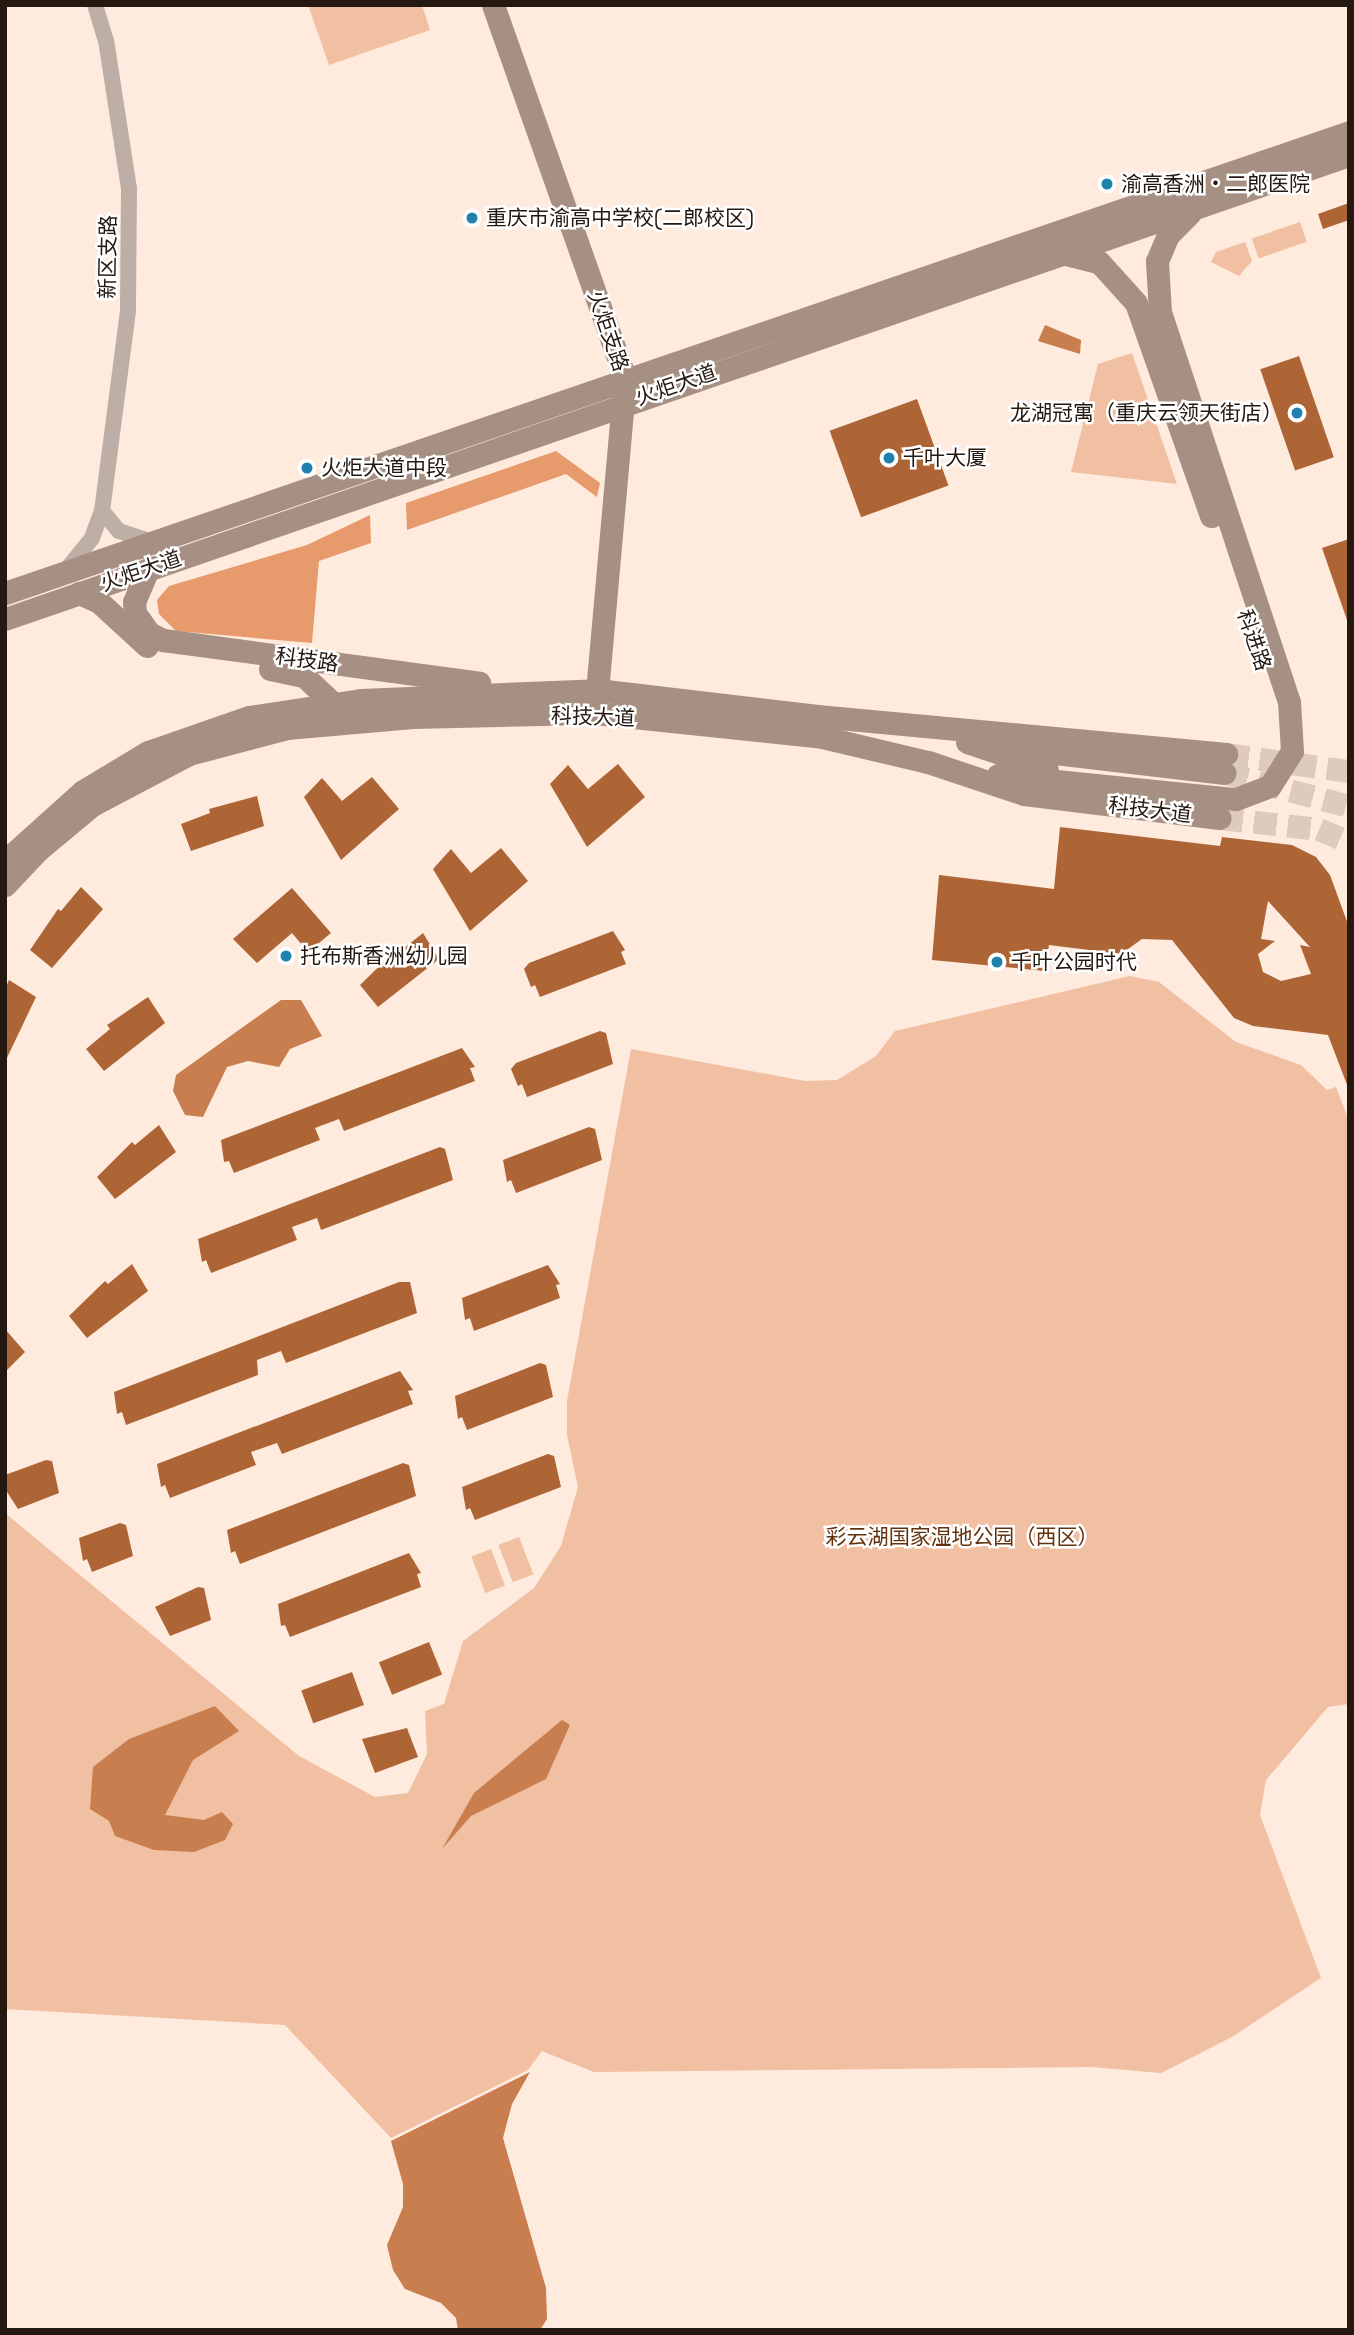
<!DOCTYPE html>
<html>
<head>
<meta charset="utf-8">
<style>
	body { margin:0 }
	#map { position:relative; width:1354px; height:2335px; overflow:hidden; background:#ffeade; font-family:"Space Grotesk","Noto Sans SC",sans-serif }
	div>[style] { position:absolute }
	.green>* { inset:0; background:#f1bfa1; transform-origin:0 0 }
	.forest>* { inset:0; background:#e79a6b }
	.water>* { inset:0; background:#c87e4f }
	.building>* { inset:0; background:#ad6536; transform-origin:0 0 }
	.secondary-tunnel>* { height:23px; margin-top:-11.5px; transform-origin:0; background:repeating-linear-gradient(90deg,#decabf 0 23px,transparent 0 34px) }
	.street>* { height:16px; margin:-8px; padding:0 8px; transform-origin:8px; border-radius:8px; background:#beafa6 }
	.secondary>* { height:23px; margin:-11.5px; padding:0 11.5px; transform-origin:11.5px; border-radius:11.5px; background:#a69083 }
	.dots>* { width:19px; height:19px; translate:-50% -50%; box-sizing:border-box; border:4px solid #fff; border-radius:50% }
	span { translate:-50% -50%; white-space:nowrap; text-align:center; line-height:1.15; -webkit-text-stroke:5px #fff; paint-order:stroke }
	.poi-label { font-size:21px; color:#241811 }
	.left { translate:0 -50%; text-align:left }
	.right { translate:-100% -50%; text-align:right }
	.street-label { font-size:21px; color:#241811 }
	.park-label { font-size:21px; color:#63310e }
	.frame { position:absolute; inset:0; border:7px solid #241811; pointer-events:none }
</style>
</head>
<body>
<div id="map">
	<div class="green">
		<i style="clip-path:polygon(308px 5px,422px 5px,430px 30px,329px 65px)"></i>
		<i style="left:1300px;top:222px;width:21px;height:51px;rotate:71deg"></i>
		<i style="clip-path:polygon(1245px 242px,1252px 261px,1239px 276px,1211px 262px,1216px 252px)"></i>
		<i style="clip-path:polygon(1132px 353px,1177px 484px,1071px 472px,1098px 364px)"></i>
		<i style="clip-path:polygon(1130px 976px,1159px 982px,1236px 1042px,1301px 1065px,1327px 1090px,1336px 1087px,1349px 1121px,1349px 1704px,1328px 1707px,1266px 1780px,1260px 1815px,1321px 1978px,1232px 2037px,1161px 2073px,1091px 2067px,594px 2072px,542px 2051px,528px 2070px,391px 2138px,285px 2025px,5px 2009px,5px 1513px,299px 1756px,375px 1797px,408px 1793px,427px 1754px,425px 1711px,444px 1704px,463px 1641px,534px 1588px,561px 1546px,578px 1487px,567px 1435px,567px 1401px,631px 1049px,805px 1081px,837px 1080px,876px 1056px,895px 1031px)"></i>
		<i style="left:519px;top:1537px;width:40px;height:22px;rotate:69deg"></i>
		<i style="left:491px;top:1549px;width:39px;height:21px;rotate:69deg"></i>
	</div>
	<div class="forest">
		<i style="clip-path:polygon(556px 451px,600px 483px,597px 497px,566px 474px,407px 530px,406px 503px)"></i>
		<i style="clip-path:polygon(370px 515px,371px 543px,319px 561px,312px 643px,176px 631px,159px 614px,157px 600px,169px 586px,307px 545px)"></i>
	</div>
	<div class="water">
		<i style="clip-path:polygon(1045px 325px,1081px 340px,1080px 354px,1038px 341px)"></i>
		<i style="clip-path:polygon(281px 1000px,301px 1000px,322px 1036px,290px 1049px,279px 1067px,248px 1061px,227px 1067px,203px 1117px,185px 1115px,173px 1091px,176px 1075px)"></i>
		<i style="clip-path:polygon(215px 1706px,239px 1731px,193px 1760px,165px 1815px,204px 1820px,222px 1812px,233px 1824px,225px 1840px,194px 1852px,154px 1850px,115px 1836px,109px 1821px,90px 1809px,93px 1767px,129px 1739px)"></i>
		<i style="clip-path:polygon(562px 1720px,570px 1725px,546px 1779px,471px 1816px,442px 1849px,474px 1793px)"></i>
		<i style="clip-path:polygon(530px 2072px,512px 2104px,503px 2138px,546px 2288px,547px 2319px,540px 2330px,458px 2330px,456px 2318px,441px 2303px,405px 2289px,393px 2270px,387px 2245px,403px 2207px,403px 2184px,391px 2141px)"></i>
	</div>
	<div class="building">
		<i style="clip-path:polygon(1349px 203px,1349px 220px,1323px 229px,1318px 214px)"></i>
		<i style="left:1299px;top:356px;width:107px;height:41px;rotate:71deg"></i>
		<i style="left:917px;top:399px;width:92px;height:93px;rotate:70deg"></i>
		<i style="clip-path:polygon(1349px 539px,1349px 619px,1347px 620px,1322px 548px)"></i>
		<i style="clip-path:polygon(618px 764px,645px 797px,587px 847px,550px 784px,568px 765px,588px 789px)"></i>
		<i style="clip-path:polygon(372px 777px,399px 809px,341px 860px,304px 797px,322px 778px,342px 801px)"></i>
		<i style="clip-path:polygon(257px 796px,264px 826px,191px 851px,181px 824px,210px 813px,209px 809px)"></i>
		<i style="clip-path:polygon(evenodd,1060px 827px,1220px 846px,1222px 837px,1292px 845px,1316px 857px,1330px 875px,1349px 927px,1349px 1090px,1328px 1035px,1253px 1026px,1234px 1018px,1172px 940px,1142px 939px,1121px 954px,1049px 945px,1045px 971px,932px 960px,939px 875px,1054px 889px,1060px 827px,1268px 901px,1310px 947px,1300px 945px,1311px 974px,1281px 981px,1263px 972px,1258px 954px,1275px 941px,1261px 939px,1268px 901px)"></i>
		<i style="clip-path:polygon(501px 848px,528px 881px,470px 931px,433px 869px,451px 849px,471px 873px)"></i>
		<i style="clip-path:polygon(81px 887px,103px 909px,52px 968px,30px 950px,58px 909px,61px 911px)"></i>
		<i style="clip-path:polygon(292px 888px,331px 933px,308px 952px,292px 933px,257px 963px,233px 939px)"></i>
		<i style="clip-path:polygon(613px 931px,625px 950px,621px 952px,626px 964px,540px 997px,535px 985px,531px 987px,524px 969px,529px 963px)"></i>
		<i style="clip-path:polygon(423px 933px,439px 959px,378px 1007px,360px 985px,396px 950px,398px 953px)"></i>
		<i style="clip-path:polygon(9px 980px,36px 997px,5px 1062px,5px 989px)"></i>
		<i style="clip-path:polygon(148px 997px,165px 1023px,104px 1071px,86px 1049px,110px 1029px,107px 1025px)"></i>
		<i style="clip-path:polygon(600px 1031px,606px 1033px,613px 1064px,527px 1097px,522px 1084px,518px 1086px,511px 1069px,516px 1063px)"></i>
		<i style="clip-path:polygon(462px 1048px,475px 1067px,470px 1068px,475px 1081px,344px 1131px,339px 1119px,315px 1128px,320px 1140px,234px 1173px,229px 1161px,224px 1162px,221px 1140px)"></i>
		<i style="clip-path:polygon(159px 1125px,176px 1152px,115px 1199px,97px 1177px,132px 1142px,135px 1145px)"></i>
		<i style="clip-path:polygon(589px 1127px,595px 1129px,602px 1160px,516px 1193px,511px 1180px,507px 1182px,503px 1160px)"></i>
		<i style="clip-path:polygon(440px 1147px,445px 1149px,453px 1180px,321px 1230px,317px 1218px,292px 1227px,297px 1240px,211px 1273px,206px 1260px,202px 1262px,198px 1239px)"></i>
		<i style="clip-path:polygon(132px 1264px,148px 1291px,87px 1338px,69px 1316px,105px 1281px,108px 1284px)"></i>
		<i style="clip-path:polygon(548px 1265px,560px 1284px,556px 1285px,560px 1298px,474px 1331px,470px 1318px,465px 1320px,462px 1298px)"></i>
		<i style="clip-path:polygon(399px 1282px,410px 1282px,417px 1313px,286px 1363px,281px 1351px,257px 1360px,258px 1375px,126px 1425px,122px 1412px,117px 1414px,114px 1392px)"></i>
		<i style="clip-path:polygon(5px 1329px,25px 1352px,5px 1372px)"></i>
		<i style="clip-path:polygon(540px 1363px,546px 1365px,553px 1397px,467px 1430px,462px 1417px,458px 1419px,455px 1396px)"></i>
		<i style="clip-path:polygon(400px 1371px,413px 1390px,408px 1391px,413px 1404px,282px 1454px,277px 1443px,251px 1452px,256px 1465px,170px 1498px,165px 1485px,161px 1487px,157px 1464px)"></i>
		<i style="clip-path:polygon(548px 1454px,554px 1456px,561px 1487px,475px 1520px,470px 1508px,466px 1510px,462px 1487px)"></i>
		<i style="clip-path:polygon(46px 1460px,52px 1461px,59px 1493px,18px 1509px,5px 1489px,5px 1475px)"></i>
		<i style="clip-path:polygon(403px 1463px,409px 1465px,416px 1496px,240px 1564px,235px 1551px,231px 1553px,227px 1530px)"></i>
		<i style="clip-path:polygon(120px 1523px,126px 1525px,133px 1556px,92px 1572px,87px 1559px,83px 1561px,79px 1538px)"></i>
		<i style="clip-path:polygon(409px 1553px,421px 1573px,417px 1574px,421px 1587px,290px 1637px,285px 1625px,281px 1626px,278px 1604px)"></i>
		<i style="clip-path:polygon(198px 1587px,204px 1588px,211px 1620px,170px 1636px,155px 1607px)"></i>
		<i style="left:429px;top:1642px;width:35px;height:54px;rotate:68deg"></i>
		<i style="left:352px;top:1672px;width:35px;height:54px;rotate:70deg"></i>
		<i style="clip-path:polygon(407px 1728px,418px 1757px,375px 1773px,362px 1739px)"></i>
	</div>
	<div class="secondary-tunnel">
		<i style="left:1226px;top:754px;width:124px;rotate:7.9deg"></i>
		<i style="left:1225px;top:773px;width:128px;rotate:14.9deg"></i>
		<i style="left:1220px;top:818px;width:100px;rotate:6.3deg"></i>
		<i style="left:1319px;top:829px;width:33px;rotate:23deg"></i>
	</div>
	<div class="street">
		<i style="left:95px;top:5px;width:37px;rotate:73deg"></i>
		<i style="left:106px;top:40px;width:150px;rotate:81.2deg"></i>
		<i style="left:129px;top:188px;width:123px;rotate:90.5deg"></i>
		<i style="left:128px;top:311px;width:202px;rotate:97.4deg"></i>
		<i style="left:67px;top:569px;width:40px;rotate:-51deg"></i>
		<i style="left:92px;top:538px;width:29px;rotate:-70deg"></i>
		<i style="left:102px;top:511px;width:26px;rotate:50deg"></i>
		<i style="left:119px;top:531px;width:35px;rotate:18deg"></i>
	</div>
	<div class="secondary">
		<i style="left:493px;top:5px;width:396px;rotate:70.5deg"></i>
		<i style="left:625px;top:378px;width:326px;rotate:95.1deg"></i>
		<i style="left:1066px;top:254px;width:34px;rotate:14deg"></i>
		<i style="left:1099px;top:262px;width:55px;rotate:47.9deg"></i>
		<i style="left:1136px;top:303px;width:226px;rotate:70.6deg"></i>
		<i style="left:148px;top:569px;width:36px;rotate:113deg"></i>
		<i style="left:134px;top:602px;width:11px;rotate:85deg"></i>
		<i style="left:135px;top:613px;width:24px;rotate:55deg"></i>
		<i style="left:149px;top:633px;width:16px;rotate:27deg"></i>
		<i style="left:163px;top:640px;width:319px;rotate:7.7deg"></i>
		<i style="left:5px;top:593px;width:1421px;rotate:-18.93deg"></i>
		<i style="left:79px;top:593px;width:22px;rotate:24deg"></i>
		<i style="left:99px;top:602px;width:65px;rotate:42.5deg"></i>
		<i style="left:5px;top:619px;width:1422px;rotate:-19.05deg"></i>
		<i style="left:270px;top:669px;width:35px;rotate:12deg"></i>
		<i style="left:304px;top:676px;width:50px;rotate:43.4deg"></i>
		<i style="left:967px;top:742px;width:84px;rotate:18.6deg"></i>
		<i style="left:1012px;top:748px;width:214px;rotate:6.7deg"></i>
		<i style="left:998px;top:775px;width:239px;rotate:5.8deg"></i>
		<i style="left:1236px;top:799px;width:36px;rotate:-21deg"></i>
		<i style="left:1270px;top:786px;width:41px;rotate:-57.8deg"></i>
		<i style="left:1292px;top:751px;width:49px;rotate:-93.5deg"></i>
		<i style="left:1289px;top:702px;width:411px;rotate:-108.3deg"></i>
		<i style="left:1160px;top:312px;width:51px;rotate:-93.4deg"></i>
		<i style="left:1157px;top:261px;width:28px;rotate:-67deg"></i>
		<i style="left:1168px;top:235px;width:31px;rotate:-45deg"></i>
		<i style="left:5px;top:861px;width:105px;rotate:-41.9deg"></i>
		<i style="left:83px;top:791px;width:76px;rotate:-31deg"></i>
		<i style="left:148px;top:752px;width:107px;rotate:-19.1deg"></i>
		<i style="left:249px;top:717px;width:113px;rotate:-8.6deg"></i>
		<i style="left:361px;top:700px;width:236px;rotate:-2.4deg"></i>
		<i style="left:597px;top:690px;width:222px;rotate:6.7deg"></i>
		<i style="left:817px;top:716px;width:411px;rotate:5.3deg"></i>
		<i style="left:5px;top:885px;width:47px;rotate:-46.7deg"></i>
		<i style="left:37px;top:851px;width:72px;rotate:-39.9deg"></i>
		<i style="left:92px;top:805px;width:110px;rotate:-27.7deg"></i>
		<i style="left:189px;top:754px;width:101px;rotate:-14.9deg"></i>
		<i style="left:287px;top:728px;width:126px;rotate:-5deg"></i>
		<i style="left:413px;top:717px;width:182px;rotate:-1.3deg"></i>
		<i style="left:595px;top:713px;width:228px;rotate:6deg"></i>
		<i style="left:822px;top:737px;width:109px;rotate:13.3deg"></i>
		<i style="left:928px;top:762px;width:101px;rotate:18.4deg"></i>
		<i style="left:1024px;top:794px;width:197px;rotate:7deg"></i>
	</div>
	<div class="dots">
		<i style="left:1107px;top:184px;background:#1e82ad"></i>
		<i style="left:472px;top:218px;background:#1e82ad"></i>
		<i style="left:1297px;top:413px;background:#1e82ad"></i>
		<i style="left:889px;top:458px;background:#1e82ad"></i>
		<i style="left:307px;top:468px;background:#1e82ad"></i>
		<i style="left:286px;top:956px;background:#1e82ad"></i>
		<i style="left:997px;top:962px;background:#1e82ad"></i>
	</div>
	<div class="poi-label">
		<span class="left" style="left:1121px;top:184px">渝高香洲‧二郎医院</span>
		<span class="left" style="left:486px;top:218px">重庆市渝高中学校(二郎校区)</span>
		<span class="right" style="left:1283px;top:413px">龙湖冠寓（重庆云领天街店）</span>
		<span class="left" style="left:903px;top:458px">千叶大厦</span>
		<span class="left" style="left:321px;top:468px">火炬大道中段</span>
		<span class="left" style="left:300px;top:956px">托布斯香洲幼儿园</span>
		<span class="left" style="left:1011px;top:962px">千叶公园时代</span>
	</div>
	<div class="street-label">
		<span style="left:108px;top:257px;rotate:-89deg">新区支路</span>
		<span style="left:608px;top:331px;rotate:71deg">火炬支路</span>
		<span style="left:676px;top:385px;rotate:-19deg">火炬大道</span>
		<span style="left:141px;top:571px;rotate:-19deg">火炬大道</span>
		<span style="left:1254px;top:640px;rotate:71deg">科进路</span>
		<span style="left:307px;top:660px;rotate:8deg">科技路</span>
		<span style="left:593px;top:717px;rotate:2deg">科技大道</span>
		<span style="left:1150px;top:810px;rotate:7deg">科技大道</span>
	</div>
	<div class="park-label">
		<span style="left:962px;top:1537px">彩云湖国家湿地公园（西区）</span>
	</div>
	<div class="frame"></div>
</div>
</body>
</html>
